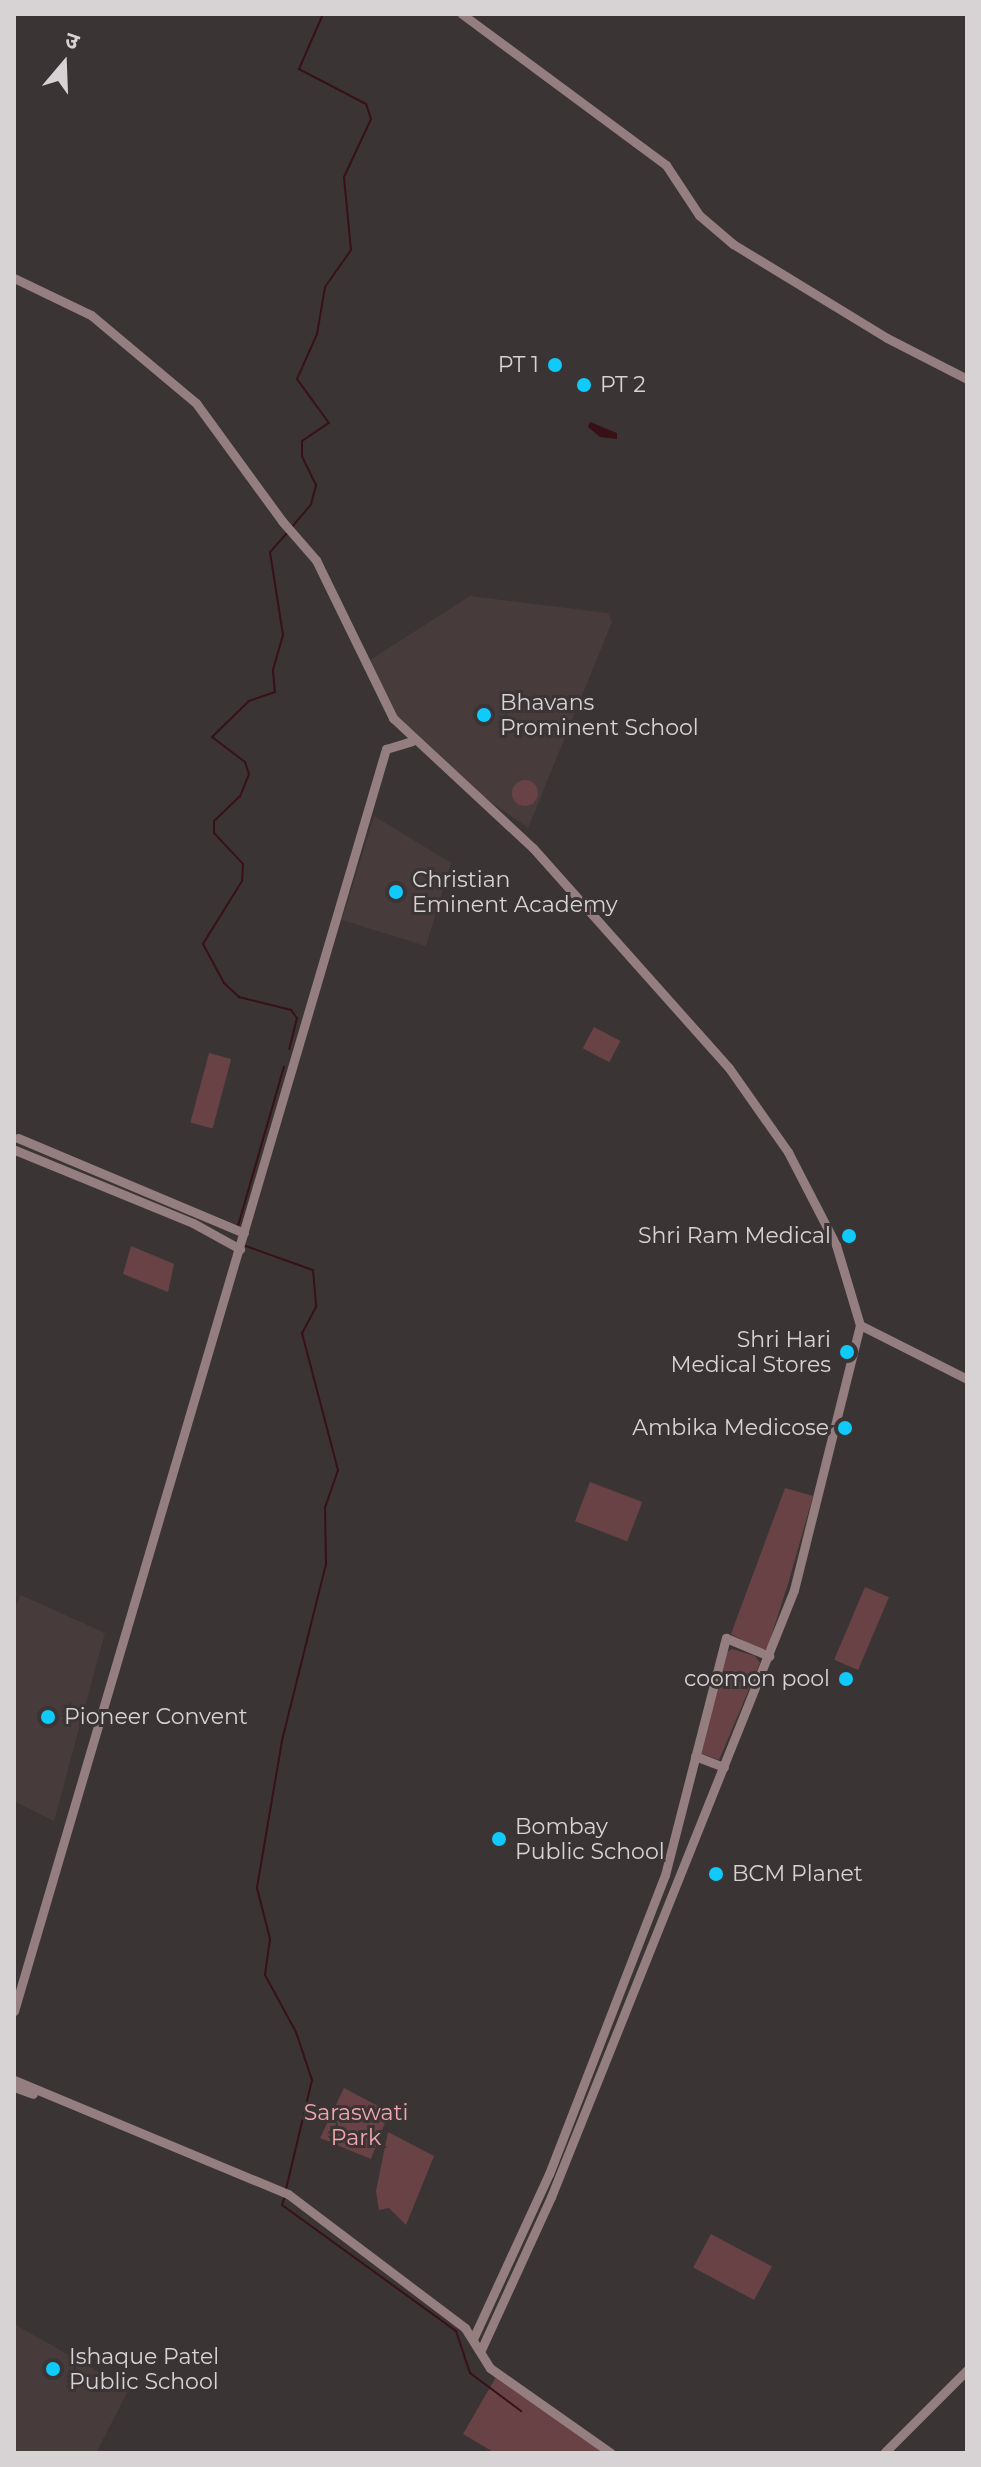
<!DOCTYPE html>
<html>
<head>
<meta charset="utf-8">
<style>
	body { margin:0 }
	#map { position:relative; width:981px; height:2467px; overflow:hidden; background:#3a3435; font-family:Montserrat,"Noto Sans Devanagari",sans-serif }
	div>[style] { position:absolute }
	.built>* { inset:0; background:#483b3c }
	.green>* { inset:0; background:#694246; transform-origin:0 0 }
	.round { border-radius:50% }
	.water>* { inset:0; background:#381117 }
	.stream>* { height:2px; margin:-1px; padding:0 1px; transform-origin:1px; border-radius:1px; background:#381117 }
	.minor>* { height:9px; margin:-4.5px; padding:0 4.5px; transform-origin:4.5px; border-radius:4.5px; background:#957e80 }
	.dots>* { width:22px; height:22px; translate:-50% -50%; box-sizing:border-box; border:4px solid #3a3435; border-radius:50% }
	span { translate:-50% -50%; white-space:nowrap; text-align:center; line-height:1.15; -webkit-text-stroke:6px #3a3435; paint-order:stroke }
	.poi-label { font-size:22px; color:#d7d3d4 }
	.right { translate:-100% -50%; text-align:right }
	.left { translate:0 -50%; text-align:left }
	.park-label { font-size:22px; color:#f4a6ae }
	.frame { position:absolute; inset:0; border:16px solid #d7d3d4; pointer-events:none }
	.north { position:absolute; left:24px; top:24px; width:80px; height:80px; -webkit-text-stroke:6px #3a3435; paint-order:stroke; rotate:19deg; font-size:22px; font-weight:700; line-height:32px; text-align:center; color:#d7d3d4 }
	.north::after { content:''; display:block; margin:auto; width:28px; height:36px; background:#d7d3d4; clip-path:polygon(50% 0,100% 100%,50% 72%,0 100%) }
</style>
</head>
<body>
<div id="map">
	<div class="built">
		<i style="clip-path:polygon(470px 596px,608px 613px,612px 622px,528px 828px,454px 776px,397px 722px,370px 660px)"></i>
		<i style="clip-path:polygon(374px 816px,451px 863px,426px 946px,342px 920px)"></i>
		<i style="clip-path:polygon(21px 1595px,105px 1633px,54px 1821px,14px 1801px,14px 1608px)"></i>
		<i style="clip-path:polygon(14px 2324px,129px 2389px,96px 2453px,14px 2453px)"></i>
	</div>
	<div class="green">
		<i class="round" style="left:512px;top:780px;width:26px;height:26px"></i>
		<i style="left:594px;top:1027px;width:30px;height:24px;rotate:28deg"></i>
		<i style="left:209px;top:1053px;width:23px;height:72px;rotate:15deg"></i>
		<i style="clip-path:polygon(131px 1246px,174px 1264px,168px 1292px,123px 1274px)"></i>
		<i style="left:590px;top:1482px;width:56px;height:42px;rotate:21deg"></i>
		<i style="clip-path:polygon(785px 1488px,813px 1496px,788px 1584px,767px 1649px,761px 1650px,731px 1634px)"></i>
		<i style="left:865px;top:1587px;width:26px;height:79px;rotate:23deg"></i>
		<i style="clip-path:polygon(732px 1649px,755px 1656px,760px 1663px,719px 1760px,697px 1752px,724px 1654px)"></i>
		<i style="clip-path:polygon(344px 2088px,389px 2112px,371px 2159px,320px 2138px)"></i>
		<i style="clip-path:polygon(388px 2132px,434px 2156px,406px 2225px,389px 2208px,379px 2210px,376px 2191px)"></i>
		<i style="left:711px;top:2234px;width:69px;height:38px;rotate:28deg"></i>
		<i style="clip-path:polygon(496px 2377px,513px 2387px,603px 2453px,495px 2453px,463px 2434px)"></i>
	</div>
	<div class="water">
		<i style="clip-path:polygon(590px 422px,617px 433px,617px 439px,600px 437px,588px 427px)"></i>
	</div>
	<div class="stream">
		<i style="left:292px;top:527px;width:30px;rotate:-50deg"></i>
		<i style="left:311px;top:504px;width:20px;rotate:-75deg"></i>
		<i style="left:316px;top:485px;width:32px;rotate:-116deg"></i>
		<i style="left:302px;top:456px;width:15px;rotate:-90deg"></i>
		<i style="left:302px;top:441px;width:32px;rotate:-34deg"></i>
		<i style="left:329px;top:423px;width:54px;rotate:-126deg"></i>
		<i style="left:297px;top:379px;width:49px;rotate:-66deg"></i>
		<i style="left:317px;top:334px;width:48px;rotate:-80.3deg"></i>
		<i style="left:325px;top:287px;width:45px;rotate:-54.9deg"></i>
		<i style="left:351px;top:250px;width:73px;rotate:-95.5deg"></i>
		<i style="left:344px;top:177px;width:64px;rotate:-65deg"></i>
		<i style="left:371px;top:119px;width:16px;rotate:-108deg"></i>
		<i style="left:366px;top:104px;width:76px;rotate:-152.4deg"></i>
		<i style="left:299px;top:69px;width:60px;rotate:-66.4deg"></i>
		<i style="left:288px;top:532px;width:27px;rotate:132deg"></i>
		<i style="left:270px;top:552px;width:84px;rotate:81.1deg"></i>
		<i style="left:283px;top:635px;width:37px;rotate:106deg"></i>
		<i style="left:273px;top:671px;width:21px;rotate:85deg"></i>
		<i style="left:275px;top:692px;width:28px;rotate:161deg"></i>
		<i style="left:249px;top:701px;width:52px;rotate:135.8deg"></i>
		<i style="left:212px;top:737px;width:41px;rotate:37.1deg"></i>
		<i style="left:245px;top:762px;width:13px;rotate:72deg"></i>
		<i style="left:249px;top:774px;width:24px;rotate:112deg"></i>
		<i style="left:240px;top:796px;width:36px;rotate:136deg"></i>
		<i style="left:214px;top:821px;width:12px;rotate:90deg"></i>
		<i style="left:214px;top:833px;width:42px;rotate:46.9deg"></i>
		<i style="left:243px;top:864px;width:17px;rotate:93deg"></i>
		<i style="left:242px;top:881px;width:74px;rotate:121.8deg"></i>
		<i style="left:203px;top:944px;width:44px;rotate:61.7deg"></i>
		<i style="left:224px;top:983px;width:21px;rotate:43deg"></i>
		<i style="left:239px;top:997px;width:54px;rotate:14deg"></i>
		<i style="left:291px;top:1010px;width:10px;rotate:53deg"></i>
		<i style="left:297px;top:1018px;width:32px;rotate:104deg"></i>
		<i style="left:238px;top:1226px;width:166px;rotate:-73.9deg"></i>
		<i style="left:243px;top:1245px;width:74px;rotate:19.7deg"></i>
		<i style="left:313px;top:1270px;width:37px;rotate:85deg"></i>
		<i style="left:316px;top:1307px;width:30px;rotate:118deg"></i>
		<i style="left:302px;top:1333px;width:142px;rotate:75.3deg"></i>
		<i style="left:338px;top:1470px;width:39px;rotate:109deg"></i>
		<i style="left:325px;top:1507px;width:57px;rotate:89deg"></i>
		<i style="left:326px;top:1564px;width:182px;rotate:104deg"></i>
		<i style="left:282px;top:1741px;width:149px;rotate:99.7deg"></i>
		<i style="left:257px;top:1888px;width:53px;rotate:75.7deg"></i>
		<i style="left:270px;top:1939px;width:36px;rotate:98deg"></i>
		<i style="left:265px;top:1975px;width:65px;rotate:61.5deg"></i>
		<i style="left:296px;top:2032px;width:51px;rotate:71.6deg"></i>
		<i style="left:312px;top:2080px;width:112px;rotate:103.4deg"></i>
		<i style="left:285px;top:2196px;width:9px;rotate:108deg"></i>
		<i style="left:282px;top:2205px;width:215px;rotate:35.9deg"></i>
		<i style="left:456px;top:2331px;width:44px;rotate:71.6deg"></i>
		<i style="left:470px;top:2373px;width:64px;rotate:36.7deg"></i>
	</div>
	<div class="minor">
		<i style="left:462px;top:14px;width:254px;rotate:36.5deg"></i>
		<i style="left:666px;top:165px;width:60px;rotate:56.6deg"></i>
		<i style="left:699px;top:215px;width:45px;rotate:40.5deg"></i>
		<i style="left:733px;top:244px;width:180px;rotate:31.4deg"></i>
		<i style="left:887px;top:338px;width:90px;rotate:27.1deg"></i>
		<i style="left:14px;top:278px;width:85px;rotate:25.7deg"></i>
		<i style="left:91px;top:315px;width:137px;rotate:40deg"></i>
		<i style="left:196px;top:403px;width:146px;rotate:53.9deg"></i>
		<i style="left:282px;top:521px;width:52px;rotate:48.9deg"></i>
		<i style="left:316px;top:560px;width:176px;rotate:64deg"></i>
		<i style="left:393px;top:718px;width:191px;rotate:42.9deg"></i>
		<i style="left:533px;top:848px;width:295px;rotate:48.3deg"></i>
		<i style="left:729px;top:1068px;width:103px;rotate:54.9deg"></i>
		<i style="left:788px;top:1152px;width:105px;rotate:62.7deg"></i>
		<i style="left:836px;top:1245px;width:84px;rotate:73.3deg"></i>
		<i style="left:860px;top:1325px;width:273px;rotate:104deg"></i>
		<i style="left:794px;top:1590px;width:654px;rotate:111.82deg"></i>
		<i style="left:551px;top:2197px;width:168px;rotate:114.6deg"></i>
		<i style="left:18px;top:1138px;width:245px;rotate:22.8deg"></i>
		<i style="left:15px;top:1150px;width:192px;rotate:22.3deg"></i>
		<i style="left:193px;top:1223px;width:54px;rotate:29deg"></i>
		<i style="left:860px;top:1325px;width:120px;rotate:26.8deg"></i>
		<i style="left:695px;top:1756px;width:31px;rotate:21deg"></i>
		<i style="left:14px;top:2011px;width:1316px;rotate:-73.58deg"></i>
		<i style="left:386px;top:749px;width:27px;rotate:-17deg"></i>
		<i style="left:14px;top:2080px;width:297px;rotate:22.6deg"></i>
		<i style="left:288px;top:2194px;width:222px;rotate:37.1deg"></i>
		<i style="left:465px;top:2328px;width:47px;rotate:58deg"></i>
		<i style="left:490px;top:2368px;width:148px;rotate:35.1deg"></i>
		<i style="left:14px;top:2087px;width:20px;rotate:20deg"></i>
		<i style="left:473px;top:2339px;width:182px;rotate:-65.3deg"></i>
		<i style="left:549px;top:2174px;width:321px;rotate:-68.8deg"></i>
		<i style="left:665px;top:1875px;width:245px;rotate:-75.6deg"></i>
		<i style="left:726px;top:1638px;width:47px;rotate:22.7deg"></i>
		<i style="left:884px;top:2453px;width:117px;rotate:-45deg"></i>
	</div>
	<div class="dots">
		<i style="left:555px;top:365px;background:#0fcafa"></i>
		<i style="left:584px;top:385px;background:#0fcafa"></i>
		<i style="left:484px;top:715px;background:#0fcafa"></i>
		<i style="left:396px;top:892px;background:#0fcafa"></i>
		<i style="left:849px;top:1236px;background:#0fcafa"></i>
		<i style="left:847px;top:1352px;background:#0fcafa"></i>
		<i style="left:845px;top:1428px;background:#0fcafa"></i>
		<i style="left:846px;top:1679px;background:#0fcafa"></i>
		<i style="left:48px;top:1717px;background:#0fcafa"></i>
		<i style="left:499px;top:1839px;background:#0fcafa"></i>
		<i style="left:716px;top:1874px;background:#0fcafa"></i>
		<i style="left:53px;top:2369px;background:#0fcafa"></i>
	</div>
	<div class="poi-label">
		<span class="right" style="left:539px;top:365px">PT 1</span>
		<span class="left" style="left:600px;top:385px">PT 2</span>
		<span class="left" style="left:500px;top:715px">Bhavans<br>Prominent School</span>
		<span class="left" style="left:412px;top:892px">Christian<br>Eminent Academy</span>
		<span class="right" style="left:831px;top:1236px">Shri Ram Medical</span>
		<span class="right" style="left:831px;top:1352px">Shri Hari<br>Medical Stores</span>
		<span class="right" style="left:829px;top:1428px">Ambika Medicose</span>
		<span class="right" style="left:830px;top:1679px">coomon pool</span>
		<span class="left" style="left:64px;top:1717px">Pioneer Convent</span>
		<span class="left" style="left:515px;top:1839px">Bombay<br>Public School</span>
		<span class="left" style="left:732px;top:1874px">BCM Planet</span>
		<span class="left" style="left:69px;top:2369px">Ishaque Patel<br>Public School</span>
	</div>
	<div class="park-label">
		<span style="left:356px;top:2125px">Saraswati<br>Park</span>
	</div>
	<div class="frame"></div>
	<div class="north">उ</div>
</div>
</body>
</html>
